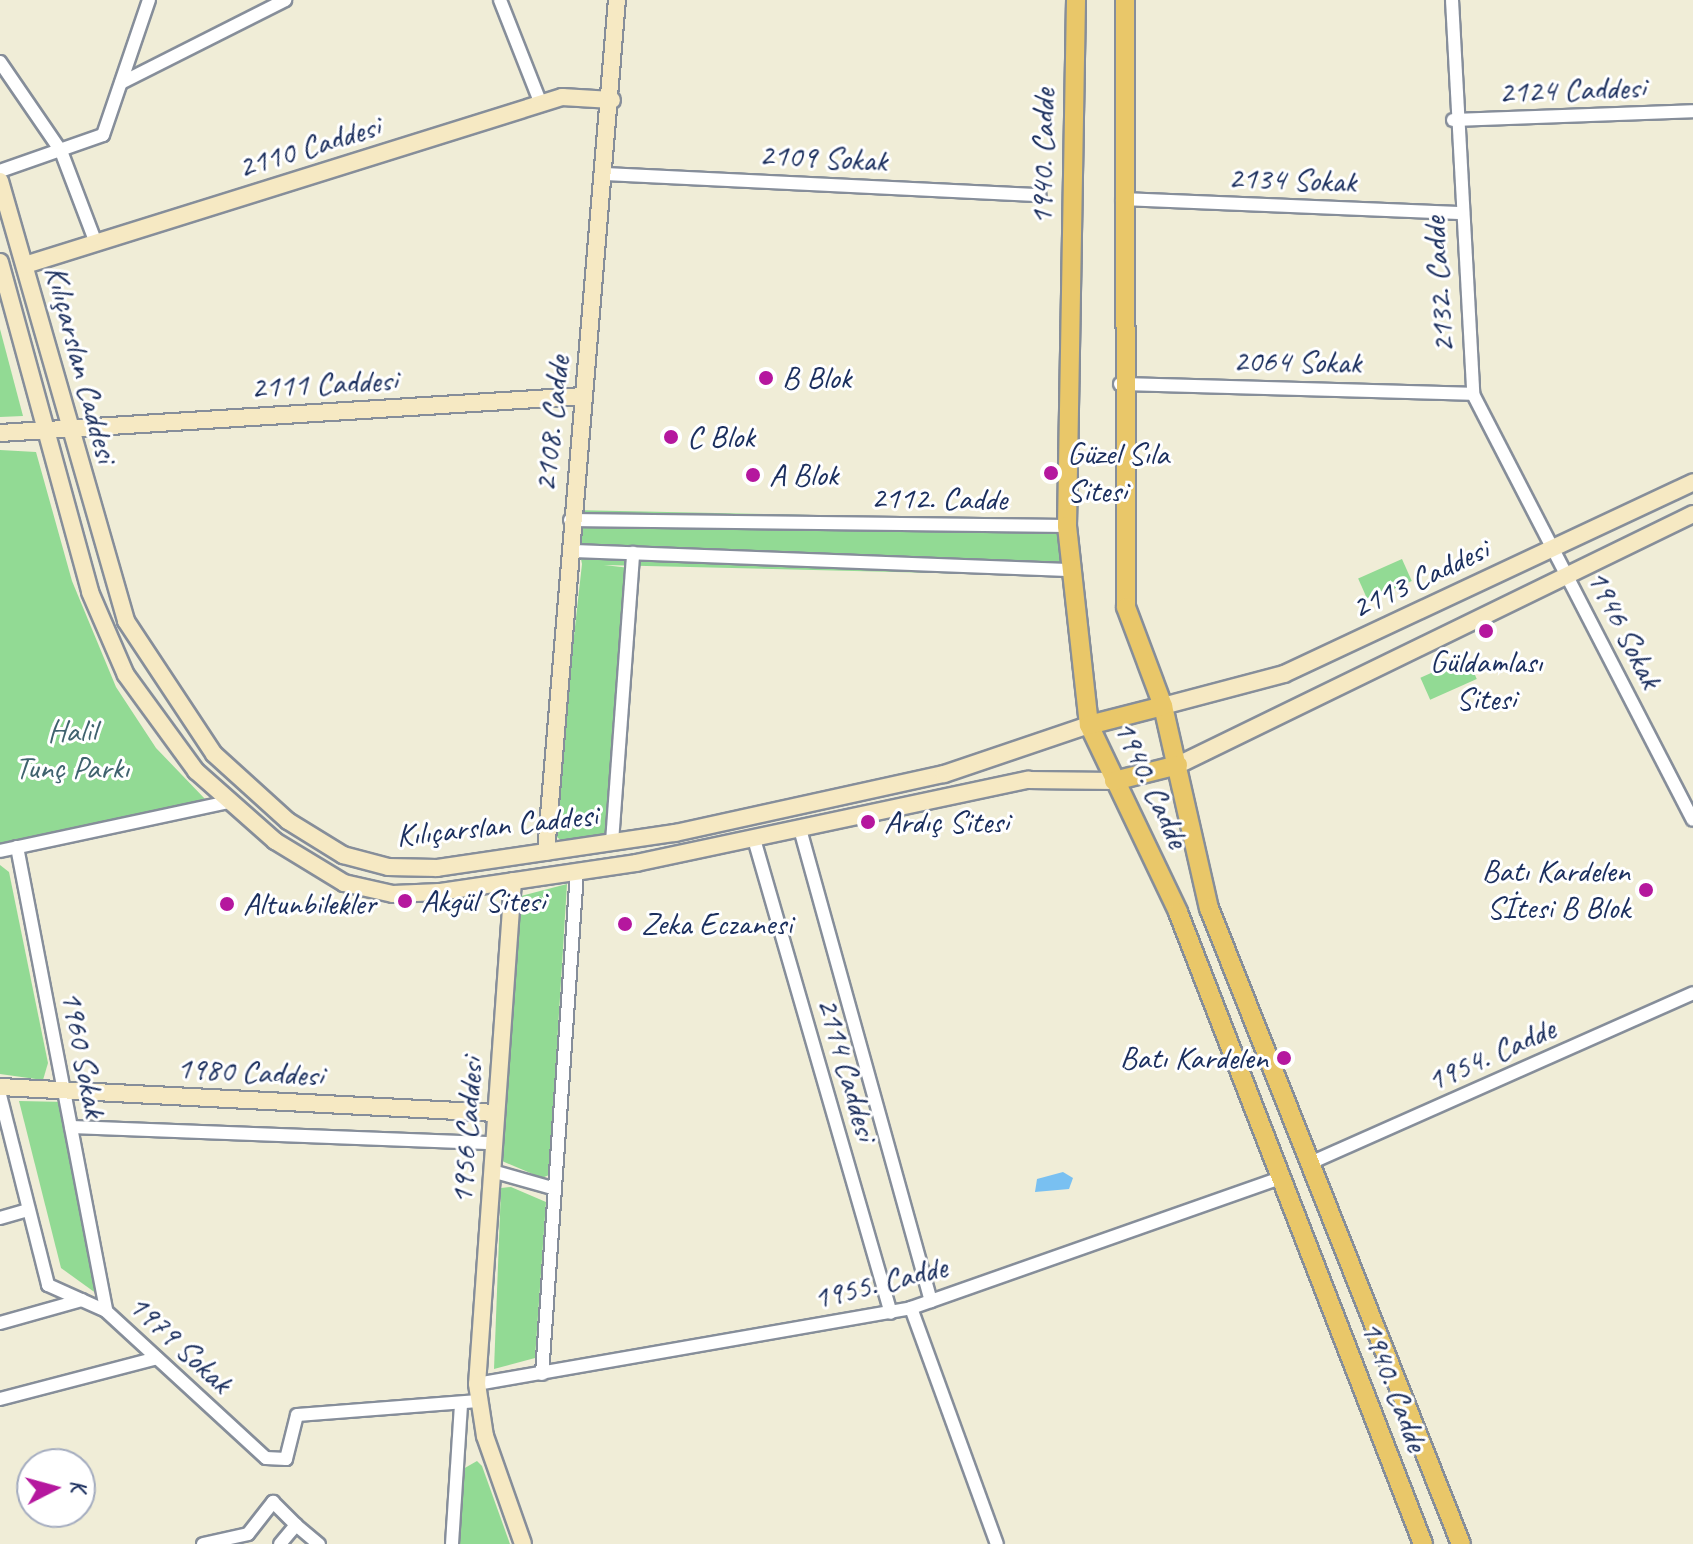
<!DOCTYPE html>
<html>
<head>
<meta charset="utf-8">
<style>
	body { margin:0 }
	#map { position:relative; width:1693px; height:1544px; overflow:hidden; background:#f0edd7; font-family:Caveat,sans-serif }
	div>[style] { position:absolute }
	.green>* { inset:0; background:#92da94; transform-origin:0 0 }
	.water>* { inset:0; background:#79c0f1 }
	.roads { filter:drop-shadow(2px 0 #868e9a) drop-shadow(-2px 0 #868e9a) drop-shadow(0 2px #868e9a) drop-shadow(0 -2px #868e9a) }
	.street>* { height:12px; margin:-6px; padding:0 6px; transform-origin:6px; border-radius:6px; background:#fff }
	.secondary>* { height:16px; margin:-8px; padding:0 8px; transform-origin:8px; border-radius:8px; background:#f6e9c3 }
	.primary>* { height:18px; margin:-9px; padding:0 9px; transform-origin:9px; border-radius:9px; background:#e9c769 }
	.dots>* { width:22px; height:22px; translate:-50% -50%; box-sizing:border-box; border:4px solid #fff; border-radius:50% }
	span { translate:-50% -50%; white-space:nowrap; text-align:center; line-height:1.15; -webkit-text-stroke:6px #fff; paint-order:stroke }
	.street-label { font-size:32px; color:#1b2f5e }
	.poi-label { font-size:32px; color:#1b2f5e }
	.left { translate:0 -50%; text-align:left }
	.right { translate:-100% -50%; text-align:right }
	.park-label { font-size:32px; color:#3f626e }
	.north { position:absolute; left:16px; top:1448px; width:80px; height:80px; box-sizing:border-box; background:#fff; border:2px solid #a4acbf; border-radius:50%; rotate:84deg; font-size:22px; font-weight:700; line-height:32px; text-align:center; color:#1b2f5e }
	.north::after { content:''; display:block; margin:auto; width:28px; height:36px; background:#b5179e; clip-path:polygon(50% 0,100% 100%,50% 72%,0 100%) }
</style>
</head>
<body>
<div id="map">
	<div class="green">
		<i style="clip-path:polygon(0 329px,23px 416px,0 417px)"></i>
		<i style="clip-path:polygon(0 450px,36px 452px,72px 581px,116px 687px,156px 748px,206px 800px,0 843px)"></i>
		<i style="clip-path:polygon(571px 510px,1060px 520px,1062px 576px,604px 565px,630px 568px,610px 834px,563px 842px,552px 833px,582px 564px)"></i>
		<i style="left:1402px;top:559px;width:24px;height:48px;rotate:66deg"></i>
		<i style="left:1467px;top:657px;width:24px;height:51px;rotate:66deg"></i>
		<i style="clip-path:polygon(0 865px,9px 872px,48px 1063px,43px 1080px,0 1074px)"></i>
		<i style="clip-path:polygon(567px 884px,549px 1175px,542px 1178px,502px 1161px,521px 896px)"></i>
		<i style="clip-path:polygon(19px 1101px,66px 1102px,104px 1299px,61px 1268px)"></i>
		<i style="clip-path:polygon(511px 1187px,546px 1202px,535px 1358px,494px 1369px,501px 1188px)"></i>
		<i style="clip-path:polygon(477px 1461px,482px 1466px,510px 1544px,457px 1544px,463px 1469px)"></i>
	</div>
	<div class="water">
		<i style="clip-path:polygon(1063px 1172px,1073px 1178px,1069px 1189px,1035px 1192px,1037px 1179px)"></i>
	</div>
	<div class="roads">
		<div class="street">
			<i style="left:500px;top:0;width:112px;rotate:68.5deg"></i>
			<i style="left:1452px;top:0;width:395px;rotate:86.9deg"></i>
			<i style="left:1473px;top:394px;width:479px;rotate:62.7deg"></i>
			<i style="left:0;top:62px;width:108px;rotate:55.6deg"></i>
			<i style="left:61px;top:151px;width:98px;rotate:69.2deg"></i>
			<i style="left:121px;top:83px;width:184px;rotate:-26.8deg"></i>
			<i style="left:1453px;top:120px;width:240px;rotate:-2.1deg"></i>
			<i style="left:0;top:171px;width:109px;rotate:-19.3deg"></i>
			<i style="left:103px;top:135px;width:143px;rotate:-71.2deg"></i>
			<i style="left:606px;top:174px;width:434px;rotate:2.8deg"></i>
			<i style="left:1122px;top:199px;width:337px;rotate:2.4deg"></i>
			<i style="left:1120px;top:384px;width:353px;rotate:1.6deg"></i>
			<i style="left:570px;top:520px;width:497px;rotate:0.7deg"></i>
			<i style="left:574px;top:551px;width:494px;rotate:2.2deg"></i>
			<i style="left:800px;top:829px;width:490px;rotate:74.5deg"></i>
			<i style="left:754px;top:839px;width:493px;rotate:73.9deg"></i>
			<i style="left:612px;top:842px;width:290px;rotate:-85.8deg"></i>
			<i style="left:17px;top:847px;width:472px;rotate:79.1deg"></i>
			<i style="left:0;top:851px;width:233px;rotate:-12.1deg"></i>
			<i style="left:0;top:1095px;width:196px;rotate:75.8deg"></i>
			<i style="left:48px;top:1285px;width:64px;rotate:24.1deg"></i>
			<i style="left:106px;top:1311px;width:217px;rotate:42.6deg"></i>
			<i style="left:266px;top:1458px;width:20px;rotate:3deg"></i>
			<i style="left:286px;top:1459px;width:45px;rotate:-76deg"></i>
			<i style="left:297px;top:1415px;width:182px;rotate:-4.4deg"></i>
			<i style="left:71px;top:1127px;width:423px;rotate:2.2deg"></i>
			<i style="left:1310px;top:1163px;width:419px;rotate:-23.9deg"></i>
			<i style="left:492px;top:1171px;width:62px;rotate:15.8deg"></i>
			<i style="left:0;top:1218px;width:29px;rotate:-16deg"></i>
			<i style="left:911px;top:1308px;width:251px;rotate:70deg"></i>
			<i style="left:0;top:1323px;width:85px;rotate:-15.7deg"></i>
			<i style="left:542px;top:1374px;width:503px;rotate:-86.01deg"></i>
			<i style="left:477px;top:1384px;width:441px;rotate:-9.9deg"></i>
			<i style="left:911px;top:1308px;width:392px;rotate:-19.4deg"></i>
			<i style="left:0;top:1399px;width:162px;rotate:-14.6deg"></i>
			<i style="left:203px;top:1544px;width:46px;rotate:-12.5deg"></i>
			<i style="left:248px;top:1534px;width:41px;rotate:-52deg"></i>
			<i style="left:273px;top:1502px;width:33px;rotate:45deg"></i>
			<i style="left:280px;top:1544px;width:25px;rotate:-50deg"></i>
			<i style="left:296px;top:1525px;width:30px;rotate:40deg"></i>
			<i style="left:452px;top:1544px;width:141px;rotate:-86.3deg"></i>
		</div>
		<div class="secondary">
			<i style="left:0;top:181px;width:458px;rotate:74deg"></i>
			<i style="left:126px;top:621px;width:159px;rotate:56.5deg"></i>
			<i style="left:214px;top:754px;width:100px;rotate:42.2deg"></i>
			<i style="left:288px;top:821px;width:65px;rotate:31.7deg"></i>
			<i style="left:343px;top:855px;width:47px;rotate:14.9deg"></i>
			<i style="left:388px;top:867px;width:49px;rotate:1.2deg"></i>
			<i style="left:437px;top:868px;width:241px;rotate:-8.4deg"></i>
			<i style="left:675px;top:833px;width:275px;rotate:-12.4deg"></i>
			<i style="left:944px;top:774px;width:153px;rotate:-18.7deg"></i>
			<i style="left:0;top:262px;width:342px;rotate:74.7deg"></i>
			<i style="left:90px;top:592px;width:90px;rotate:66.6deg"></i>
			<i style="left:126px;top:675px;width:119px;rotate:53.9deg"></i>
			<i style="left:196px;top:771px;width:106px;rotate:41.5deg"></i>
			<i style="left:275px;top:841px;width:81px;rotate:31.3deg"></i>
			<i style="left:344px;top:883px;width:50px;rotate:12.7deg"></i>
			<i style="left:393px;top:894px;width:47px;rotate:-2.4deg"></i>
			<i style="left:440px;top:892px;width:198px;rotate:-8.4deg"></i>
			<i style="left:636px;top:863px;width:401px;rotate:-12deg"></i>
			<i style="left:1028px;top:780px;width:86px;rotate:0.7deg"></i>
			<i style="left:25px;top:265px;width:563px;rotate:-17.37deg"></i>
			<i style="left:562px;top:97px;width:50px;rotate:3.4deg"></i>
			<i style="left:0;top:433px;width:584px;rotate:-3.63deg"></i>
			<i style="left:1163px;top:706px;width:125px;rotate:-14.8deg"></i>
			<i style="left:1284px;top:674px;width:452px;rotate:-25.1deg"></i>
			<i style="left:1178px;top:765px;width:573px;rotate:-25.98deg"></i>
			<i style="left:546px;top:852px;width:855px;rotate:-85.24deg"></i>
			<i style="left:513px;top:881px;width:504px;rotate:94.09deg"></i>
			<i style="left:477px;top:1384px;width:53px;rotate:81.3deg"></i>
			<i style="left:485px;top:1436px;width:114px;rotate:70.6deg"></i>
			<i style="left:0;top:1087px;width:497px;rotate:3deg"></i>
		</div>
		<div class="primary">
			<i style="left:1076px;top:0;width:526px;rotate:90.98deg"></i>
			<i style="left:1067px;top:526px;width:200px;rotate:83.7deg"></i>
			<i style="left:1089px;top:725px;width:207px;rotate:64.5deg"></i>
			<i style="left:1178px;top:912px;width:678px;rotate:68.81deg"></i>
			<i style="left:1125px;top:0;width:607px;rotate:89.91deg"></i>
			<i style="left:1126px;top:607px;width:106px;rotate:69.5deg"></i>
			<i style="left:1163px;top:706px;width:207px;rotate:77.2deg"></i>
			<i style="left:1209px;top:908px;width:684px;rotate:68.39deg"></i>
			<i style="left:1089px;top:725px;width:76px;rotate:-14.4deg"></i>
			<i style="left:1114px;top:781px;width:66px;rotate:-14deg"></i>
		</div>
	</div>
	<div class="dots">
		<i style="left:766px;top:378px;background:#b5179e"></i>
		<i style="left:671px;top:437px;background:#b5179e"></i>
		<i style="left:1051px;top:473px;background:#b5179e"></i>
		<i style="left:753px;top:475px;background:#b5179e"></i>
		<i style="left:1486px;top:631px;background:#b5179e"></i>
		<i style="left:868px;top:822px;background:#b5179e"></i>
		<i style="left:1646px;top:890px;background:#b5179e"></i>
		<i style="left:405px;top:901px;background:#b5179e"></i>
		<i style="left:227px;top:904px;background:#b5179e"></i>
		<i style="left:625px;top:924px;background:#b5179e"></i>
		<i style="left:1284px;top:1058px;background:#b5179e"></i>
	</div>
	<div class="street-label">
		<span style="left:1572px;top:90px;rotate:-2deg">2124 Caddesi</span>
		<span style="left:309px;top:147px;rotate:-17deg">2110 Caddesi</span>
		<span style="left:1043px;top:157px;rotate:-89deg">1940. Cadde</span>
		<span style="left:823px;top:158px;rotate:3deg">2109 Sokak</span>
		<span style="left:1292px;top:180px;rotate:2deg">2134 Sokak</span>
		<span style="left:1439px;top:285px;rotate:-94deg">2132. Cadde</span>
		<span style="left:1297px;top:362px;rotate:1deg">2064 Sokak</span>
		<span style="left:81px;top:364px;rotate:75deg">Kılıçarslan Caddesi</span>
		<span style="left:324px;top:384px;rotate:-3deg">2111 Caddesi</span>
		<span style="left:552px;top:424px;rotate:-84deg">2108. Cadde</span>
		<span style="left:939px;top:499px;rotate:1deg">2112. Cadde</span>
		<span style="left:1420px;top:579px;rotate:-25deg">2113 Caddesi</span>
		<span style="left:1624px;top:629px;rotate:63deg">1946 Sokak</span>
		<span style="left:1151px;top:784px;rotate:65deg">1940. Cadde</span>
		<span style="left:497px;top:826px;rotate:-6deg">Kılıçarslan Caddesi</span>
		<span style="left:83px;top:1054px;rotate:79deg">1960 Sokak</span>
		<span style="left:1491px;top:1055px;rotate:-24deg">1954. Cadde</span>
		<span style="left:847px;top:1069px;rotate:74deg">2114 Caddesi</span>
		<span style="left:250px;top:1072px;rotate:3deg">1980 Caddesi</span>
		<span style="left:467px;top:1131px;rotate:-86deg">1956 Caddesi</span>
		<span style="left:880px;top:1283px;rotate:-14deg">1955. Cadde</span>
		<span style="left:180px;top:1344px;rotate:43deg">1979 Sokak</span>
		<span style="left:1394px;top:1386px;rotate:69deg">1940. Cadde</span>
	</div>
	<div class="poi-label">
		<span class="left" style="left:782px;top:378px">B Blok</span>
		<span class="left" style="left:687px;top:437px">C Blok</span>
		<span class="left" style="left:1067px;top:473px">Güzel Sıla<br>Sitesi</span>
		<span class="left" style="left:769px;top:475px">A Blok</span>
		<span style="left:1486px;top:681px">Güldamlası<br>Sitesi</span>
		<span class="left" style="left:884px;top:822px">Ardıç Sitesi</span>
		<span class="right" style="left:1630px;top:890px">Batı Kardelen<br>Sİtesi B Blok</span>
		<span class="left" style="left:421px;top:901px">Akgül Sitesi</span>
		<span class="left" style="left:243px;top:904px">Altunbilekler</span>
		<span class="left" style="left:641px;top:924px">Zeka Eczanesi</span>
		<span class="right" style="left:1268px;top:1058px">Batı Kardelen</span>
	</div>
	<div class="park-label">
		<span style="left:72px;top:750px">Halil<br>Tunç Parkı</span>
	</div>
	<div class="north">K</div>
</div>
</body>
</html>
